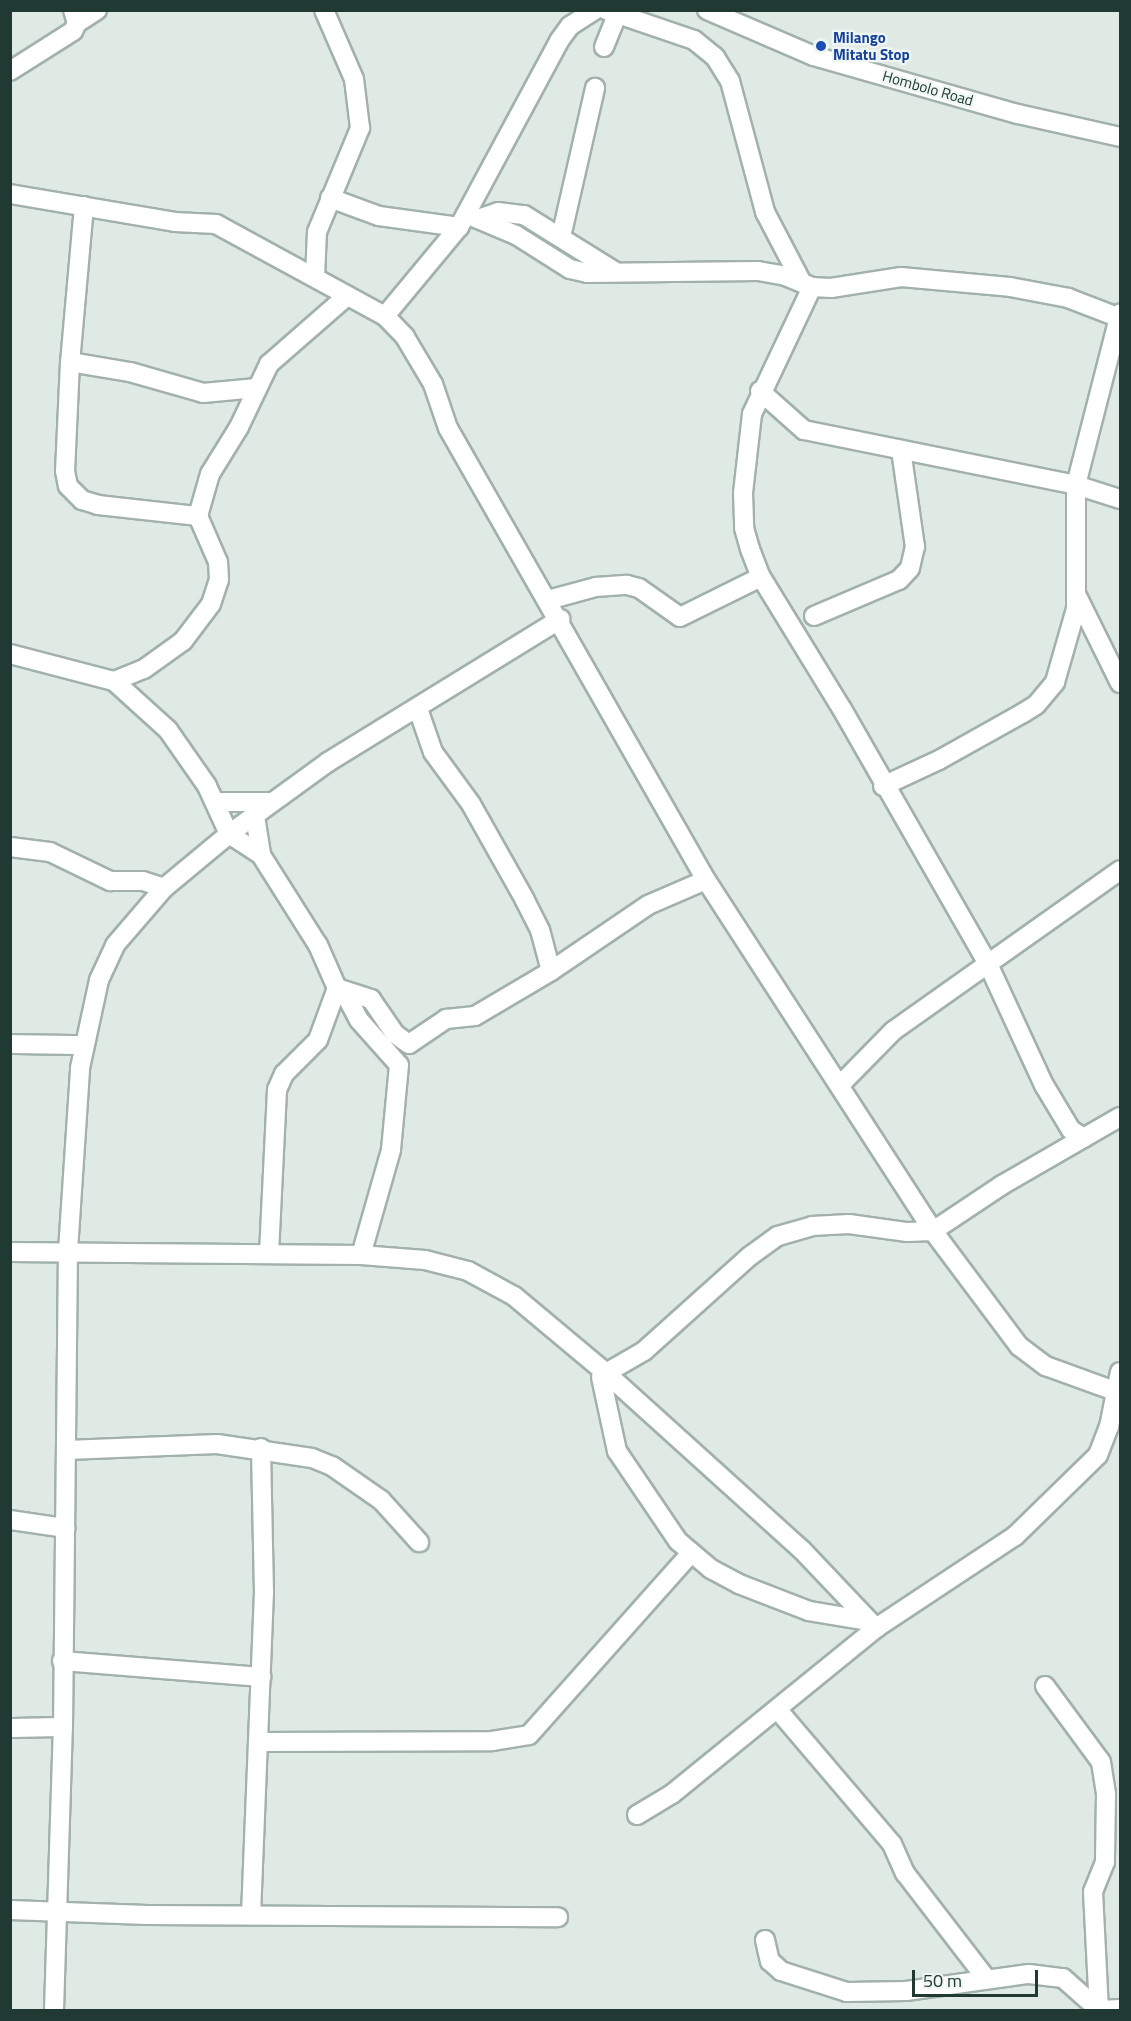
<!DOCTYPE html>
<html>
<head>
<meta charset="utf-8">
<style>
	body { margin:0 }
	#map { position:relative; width:1131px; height:2021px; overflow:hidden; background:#dfeae5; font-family:"Titillium Web",sans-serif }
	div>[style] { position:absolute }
	.roads { filter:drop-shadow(2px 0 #a2b1ac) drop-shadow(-2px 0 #a2b1ac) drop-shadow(0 2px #a2b1ac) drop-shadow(0 -2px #a2b1ac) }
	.minor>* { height:18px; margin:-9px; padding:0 9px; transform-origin:9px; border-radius:9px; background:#fff }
	.tertiary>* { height:18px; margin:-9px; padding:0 9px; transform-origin:9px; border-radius:9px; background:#fff }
	.dots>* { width:16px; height:16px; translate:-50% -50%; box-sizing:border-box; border:3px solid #eff6f3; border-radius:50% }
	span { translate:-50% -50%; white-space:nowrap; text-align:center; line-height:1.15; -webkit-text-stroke:4.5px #eff6f3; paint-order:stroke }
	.transit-label { font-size:15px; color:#164399; font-weight:700 }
	.left { translate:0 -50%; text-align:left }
	.street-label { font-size:15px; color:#203933 }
	.frame { position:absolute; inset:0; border:12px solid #203933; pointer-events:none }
	.scale { position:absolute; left:912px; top:1970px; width:126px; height:27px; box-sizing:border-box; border:3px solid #203933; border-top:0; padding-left:8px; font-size:18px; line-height:21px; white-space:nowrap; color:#203933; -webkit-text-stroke:4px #eff6f3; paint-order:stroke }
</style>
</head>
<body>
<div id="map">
	<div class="roads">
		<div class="minor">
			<i style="left:606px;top:10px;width:93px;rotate:18.8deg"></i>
			<i style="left:694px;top:40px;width:27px;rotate:39deg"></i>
			<i style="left:715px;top:57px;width:28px;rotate:58deg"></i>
			<i style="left:730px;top:81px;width:136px;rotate:75deg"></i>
			<i style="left:765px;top:212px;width:78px;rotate:62.4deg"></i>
			<i style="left:77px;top:23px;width:24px;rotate:-33deg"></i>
			<i style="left:604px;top:47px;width:38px;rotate:-68deg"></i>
			<i style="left:10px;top:71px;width:75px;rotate:-32.4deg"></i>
			<i style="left:73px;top:31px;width:9px;rotate:-63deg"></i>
			<i style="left:77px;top:23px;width:14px;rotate:-107deg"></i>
			<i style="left:10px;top:194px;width:167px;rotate:9.6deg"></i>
			<i style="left:175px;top:222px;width:41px;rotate:2.8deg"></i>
			<i style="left:216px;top:224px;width:192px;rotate:28.6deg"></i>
			<i style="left:385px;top:316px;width:29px;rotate:46deg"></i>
			<i style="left:405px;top:337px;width:55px;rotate:59.2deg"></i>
			<i style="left:433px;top:384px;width:46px;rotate:71.2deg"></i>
			<i style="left:448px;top:428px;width:520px;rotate:60.28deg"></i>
			<i style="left:706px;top:880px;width:418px;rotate:57.1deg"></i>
			<i style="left:933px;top:1231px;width:144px;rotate:53.2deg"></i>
			<i style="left:1019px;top:1346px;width:34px;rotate:37deg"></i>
			<i style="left:1046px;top:1366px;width:79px;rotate:20deg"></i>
			<i style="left:330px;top:198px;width:52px;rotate:20.2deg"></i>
			<i style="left:379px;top:216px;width:81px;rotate:7.8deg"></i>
			<i style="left:84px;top:206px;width:157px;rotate:95.1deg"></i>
			<i style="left:70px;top:362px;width:109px;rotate:92.6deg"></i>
			<i style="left:65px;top:471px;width:15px;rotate:79deg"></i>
			<i style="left:68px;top:486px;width:20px;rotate:45deg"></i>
			<i style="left:82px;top:500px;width:17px;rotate:17deg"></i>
			<i style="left:98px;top:505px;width:101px;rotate:6.3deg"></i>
			<i style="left:466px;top:214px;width:54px;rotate:22.8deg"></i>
			<i style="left:516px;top:235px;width:64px;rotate:32.2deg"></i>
			<i style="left:570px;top:269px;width:18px;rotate:13deg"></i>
			<i style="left:588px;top:273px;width:170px;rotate:-0.7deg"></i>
			<i style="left:758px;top:271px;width:27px;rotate:10deg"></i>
			<i style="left:785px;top:276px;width:29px;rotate:22deg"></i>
			<i style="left:812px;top:287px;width:19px;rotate:3deg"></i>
			<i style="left:831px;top:288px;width:71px;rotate:-8.9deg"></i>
			<i style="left:901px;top:277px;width:109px;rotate:5.2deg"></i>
			<i style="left:1010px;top:287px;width:59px;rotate:10.7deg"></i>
			<i style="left:1068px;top:298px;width:56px;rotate:21deg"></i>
			<i style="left:478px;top:219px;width:21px;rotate:-19deg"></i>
			<i style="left:498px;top:212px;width:26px;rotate:7deg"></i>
			<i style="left:524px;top:215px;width:106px;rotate:31.9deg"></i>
			<i style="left:561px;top:237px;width:153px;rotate:-77.1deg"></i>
			<i style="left:315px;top:277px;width:45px;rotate:-87.5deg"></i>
			<i style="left:317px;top:232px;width:113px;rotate:-67.5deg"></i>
			<i style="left:360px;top:128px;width:49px;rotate:-97deg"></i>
			<i style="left:354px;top:79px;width:75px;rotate:-113.5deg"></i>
			<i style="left:812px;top:287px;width:140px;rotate:115.3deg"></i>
			<i style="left:752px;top:414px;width:80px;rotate:96.5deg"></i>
			<i style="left:743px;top:493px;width:35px;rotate:88deg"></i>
			<i style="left:744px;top:528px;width:22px;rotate:74deg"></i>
			<i style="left:750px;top:549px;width:30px;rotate:69deg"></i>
			<i style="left:761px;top:577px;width:155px;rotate:58.5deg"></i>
			<i style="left:842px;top:709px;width:296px;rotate:60.2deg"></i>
			<i style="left:989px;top:966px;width:131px;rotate:65.2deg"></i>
			<i style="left:1044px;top:1085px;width:52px;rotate:59deg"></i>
			<i style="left:1071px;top:1130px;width:15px;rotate:32deg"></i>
			<i style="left:385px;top:316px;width:116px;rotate:-50.3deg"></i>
			<i style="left:459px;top:227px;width:211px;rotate:-61.7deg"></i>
			<i style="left:559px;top:41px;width:19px;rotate:-54deg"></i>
			<i style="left:570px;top:26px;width:30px;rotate:-33deg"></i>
			<i style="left:70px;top:362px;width:61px;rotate:9.5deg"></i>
			<i style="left:130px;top:372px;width:76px;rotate:16deg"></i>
			<i style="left:203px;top:393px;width:54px;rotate:-5.3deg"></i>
			<i style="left:760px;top:391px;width:59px;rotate:41.6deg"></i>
			<i style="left:804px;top:430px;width:278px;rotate:11.4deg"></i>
			<i style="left:1076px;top:485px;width:46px;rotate:17.7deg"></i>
			<i style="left:1077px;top:596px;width:97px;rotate:63.7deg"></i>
			<i style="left:548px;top:600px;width:50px;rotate:-15.2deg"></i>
			<i style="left:596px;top:587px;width:31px;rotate:-4deg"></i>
			<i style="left:627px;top:585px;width:12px;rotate:14deg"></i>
			<i style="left:639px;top:588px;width:50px;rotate:35.3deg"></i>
			<i style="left:680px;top:617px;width:90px;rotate:-26.3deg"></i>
			<i style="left:814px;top:616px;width:92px;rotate:-23deg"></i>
			<i style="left:899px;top:580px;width:16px;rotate:-47deg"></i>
			<i style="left:910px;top:568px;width:22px;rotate:-77deg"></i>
			<i style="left:915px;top:547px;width:98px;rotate:-98.2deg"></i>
			<i style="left:10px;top:654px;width:107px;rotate:14.6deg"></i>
			<i style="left:114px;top:681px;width:32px;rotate:-22deg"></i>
			<i style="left:144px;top:669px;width:48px;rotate:-35.7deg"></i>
			<i style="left:183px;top:641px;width:46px;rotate:-52.9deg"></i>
			<i style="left:211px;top:604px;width:25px;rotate:-72deg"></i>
			<i style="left:219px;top:580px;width:18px;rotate:-93deg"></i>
			<i style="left:218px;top:562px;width:50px;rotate:-113.5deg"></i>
			<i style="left:198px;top:516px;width:44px;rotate:-74.1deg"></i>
			<i style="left:210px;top:474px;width:55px;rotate:-58.3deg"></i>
			<i style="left:239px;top:427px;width:70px;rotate:-64.5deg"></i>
			<i style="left:269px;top:364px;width:103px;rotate:-41.1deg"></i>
			<i style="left:114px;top:681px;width:73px;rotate:42.2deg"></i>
			<i style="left:168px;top:730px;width:68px;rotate:55.1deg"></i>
			<i style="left:207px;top:786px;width:53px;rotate:65.4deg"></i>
			<i style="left:229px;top:834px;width:38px;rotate:33deg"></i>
			<i style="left:883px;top:786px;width:62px;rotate:-24.9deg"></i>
			<i style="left:939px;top:760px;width:96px;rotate:-29.2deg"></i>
			<i style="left:1023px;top:713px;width:15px;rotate:-32deg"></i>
			<i style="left:1036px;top:705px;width:30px;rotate:-50deg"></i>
			<i style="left:1055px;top:682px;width:76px;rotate:-74deg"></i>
			<i style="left:1076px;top:609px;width:124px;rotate:-90deg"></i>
			<i style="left:1076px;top:485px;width:177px;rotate:-75.6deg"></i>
			<i style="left:216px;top:802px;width:56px"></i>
			<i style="left:255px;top:816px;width:39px;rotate:81deg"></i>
			<i style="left:261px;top:855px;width:107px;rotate:57.7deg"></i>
			<i style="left:318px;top:945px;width:47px;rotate:66.2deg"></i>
			<i style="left:337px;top:988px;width:55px;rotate:110.1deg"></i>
			<i style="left:318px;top:1040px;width:48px;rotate:135deg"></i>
			<i style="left:284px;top:1074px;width:17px;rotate:114deg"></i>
			<i style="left:277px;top:1090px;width:163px;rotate:92.8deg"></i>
			<i style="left:10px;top:847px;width:40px;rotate:7.1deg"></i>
			<i style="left:50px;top:852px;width:67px;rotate:25.8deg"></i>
			<i style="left:110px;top:881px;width:33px"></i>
			<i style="left:143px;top:881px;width:22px;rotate:18deg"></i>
			<i style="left:551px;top:971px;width:117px;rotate:-34.2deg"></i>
			<i style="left:648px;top:905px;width:63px;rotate:-23.3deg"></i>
			<i style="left:337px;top:988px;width:36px;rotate:18deg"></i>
			<i style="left:371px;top:999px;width:42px;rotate:55.6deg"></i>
			<i style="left:395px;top:1034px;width:17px;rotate:36deg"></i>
			<i style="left:409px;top:1044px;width:45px;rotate:-34deg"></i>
			<i style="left:446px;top:1019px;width:29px;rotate:-6deg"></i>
			<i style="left:475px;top:1016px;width:88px;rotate:-30.6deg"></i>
			<i style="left:551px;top:971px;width:42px;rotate:-105deg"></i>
			<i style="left:540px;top:930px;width:34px;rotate:-117deg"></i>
			<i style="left:525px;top:900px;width:110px;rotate:-119.4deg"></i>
			<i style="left:471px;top:804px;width:64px;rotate:-126.2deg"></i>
			<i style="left:433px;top:752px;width:46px;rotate:-109.2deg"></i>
			<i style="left:343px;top:990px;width:34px;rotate:62deg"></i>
			<i style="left:359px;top:1020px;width:60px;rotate:48.4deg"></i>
			<i style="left:399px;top:1065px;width:85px;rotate:95.4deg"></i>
			<i style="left:391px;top:1150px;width:109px;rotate:105.9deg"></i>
			<i style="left:10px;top:1044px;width:72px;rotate:0.8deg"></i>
			<i style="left:841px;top:1084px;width:74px;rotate:-45.5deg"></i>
			<i style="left:893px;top:1031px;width:278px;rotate:-35.3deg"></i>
			<i style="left:10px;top:1252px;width:351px;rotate:0.5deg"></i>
			<i style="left:361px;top:1255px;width:64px;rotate:4.5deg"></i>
			<i style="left:425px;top:1260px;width:44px;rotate:14.3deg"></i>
			<i style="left:468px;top:1271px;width:52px;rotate:28.5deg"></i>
			<i style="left:514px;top:1296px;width:120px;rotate:39.9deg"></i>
			<i style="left:606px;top:1373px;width:264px;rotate:42.1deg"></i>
			<i style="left:802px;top:1550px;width:108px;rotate:46.5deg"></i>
			<i style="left:606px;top:1373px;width:44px;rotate:-30.1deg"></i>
			<i style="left:644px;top:1351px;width:142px;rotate:-41.9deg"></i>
			<i style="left:750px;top:1256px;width:34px;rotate:-36deg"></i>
			<i style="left:778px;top:1236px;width:35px;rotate:-16deg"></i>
			<i style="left:812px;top:1226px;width:37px;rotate:-3deg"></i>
			<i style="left:849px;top:1224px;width:59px;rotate:7.9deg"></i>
			<i style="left:907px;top:1232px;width:26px;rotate:-2deg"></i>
			<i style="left:933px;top:1231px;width:83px;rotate:-33.7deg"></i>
			<i style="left:1002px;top:1185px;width:136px;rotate:-30deg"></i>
			<i style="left:601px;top:1377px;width:76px;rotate:77.8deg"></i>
			<i style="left:617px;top:1451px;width:109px;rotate:55.9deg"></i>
			<i style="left:678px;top:1541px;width:43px;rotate:40.3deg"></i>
			<i style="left:711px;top:1569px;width:32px;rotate:28deg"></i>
			<i style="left:739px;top:1584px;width:75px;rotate:21.1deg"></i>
			<i style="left:809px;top:1611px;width:61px;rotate:9.5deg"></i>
			<i style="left:67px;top:1450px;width:150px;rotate:-2.3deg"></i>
			<i style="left:217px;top:1444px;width:96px;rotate:8.4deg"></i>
			<i style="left:312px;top:1458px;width:22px;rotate:22deg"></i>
			<i style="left:332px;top:1466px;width:60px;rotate:34.8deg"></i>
			<i style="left:381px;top:1500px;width:57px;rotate:47.9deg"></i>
			<i style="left:10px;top:1520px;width:56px;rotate:8.3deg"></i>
			<i style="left:62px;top:1661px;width:200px;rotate:4.6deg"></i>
			<i style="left:1045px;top:1686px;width:94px;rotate:53.6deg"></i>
			<i style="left:1101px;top:1762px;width:33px;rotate:81deg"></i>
			<i style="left:1106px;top:1795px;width:67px;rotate:90.9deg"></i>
			<i style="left:1105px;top:1862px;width:32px;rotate:112deg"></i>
			<i style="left:1093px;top:1892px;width:118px;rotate:87.1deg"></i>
			<i style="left:778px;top:1710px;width:176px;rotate:49.6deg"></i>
			<i style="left:892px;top:1844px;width:32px;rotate:66deg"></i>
			<i style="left:905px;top:1873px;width:131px;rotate:52.4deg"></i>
			<i style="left:10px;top:1728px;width:53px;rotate:-1.1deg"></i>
			<i style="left:258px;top:1742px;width:234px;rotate:-0.2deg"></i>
			<i style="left:492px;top:1741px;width:37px;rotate:-9deg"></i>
			<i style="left:529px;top:1735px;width:244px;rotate:-48.3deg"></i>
			<i style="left:637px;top:1815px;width:41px;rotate:-31deg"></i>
			<i style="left:672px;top:1794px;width:263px;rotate:-39.1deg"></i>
			<i style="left:876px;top:1628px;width:167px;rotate:-33.5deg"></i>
			<i style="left:1015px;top:1536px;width:116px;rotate:-44.3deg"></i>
			<i style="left:1098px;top:1455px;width:30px;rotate:-69deg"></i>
			<i style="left:1109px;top:1427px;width:56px;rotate:-78.7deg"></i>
			<i style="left:10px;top:1910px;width:137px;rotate:2.1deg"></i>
			<i style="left:147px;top:1915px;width:411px;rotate:0.3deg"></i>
			<i style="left:251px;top:1915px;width:322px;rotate:-87.7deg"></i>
			<i style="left:264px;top:1593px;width:145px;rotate:-91.2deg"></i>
			<i style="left:765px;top:1940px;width:22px;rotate:77deg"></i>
			<i style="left:770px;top:1961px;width:15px;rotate:42deg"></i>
			<i style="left:781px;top:1971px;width:69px;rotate:17.7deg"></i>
			<i style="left:847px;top:1992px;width:59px;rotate:-1deg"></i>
			<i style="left:906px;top:1991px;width:124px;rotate:-7.9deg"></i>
			<i style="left:1029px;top:1974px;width:34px;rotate:7deg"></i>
			<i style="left:1063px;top:1978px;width:48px;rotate:41.6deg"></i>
			<i style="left:1099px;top:2010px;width:21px;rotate:-3deg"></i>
			<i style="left:54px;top:2010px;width:283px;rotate:-88.2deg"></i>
			<i style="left:63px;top:1727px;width:476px;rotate:-89.4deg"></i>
			<i style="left:68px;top:1251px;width:183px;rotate:-86.2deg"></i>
			<i style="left:80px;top:1068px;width:90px;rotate:-77.8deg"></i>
			<i style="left:99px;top:980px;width:38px;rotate:-65deg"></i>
			<i style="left:115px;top:945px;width:75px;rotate:-49.3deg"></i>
			<i style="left:164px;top:888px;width:85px;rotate:-39.7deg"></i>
			<i style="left:229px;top:834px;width:122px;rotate:-36deg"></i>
			<i style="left:328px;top:762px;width:273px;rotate:-31.6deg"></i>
		</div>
		<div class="tertiary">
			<i style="left:707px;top:10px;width:116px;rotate:23.3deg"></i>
			<i style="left:814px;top:56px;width:212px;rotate:15.9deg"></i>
			<i style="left:1018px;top:114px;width:105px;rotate:12.7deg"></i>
		</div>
	</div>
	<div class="dots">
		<i style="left:821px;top:46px;background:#1a4fb4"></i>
	</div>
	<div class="transit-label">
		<span class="left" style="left:833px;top:46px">Milango<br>Mitatu Stop</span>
	</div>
	<div class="street-label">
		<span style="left:928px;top:88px;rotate:16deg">Hombolo Road</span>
	</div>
	<div class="frame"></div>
	<div class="scale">50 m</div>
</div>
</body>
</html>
